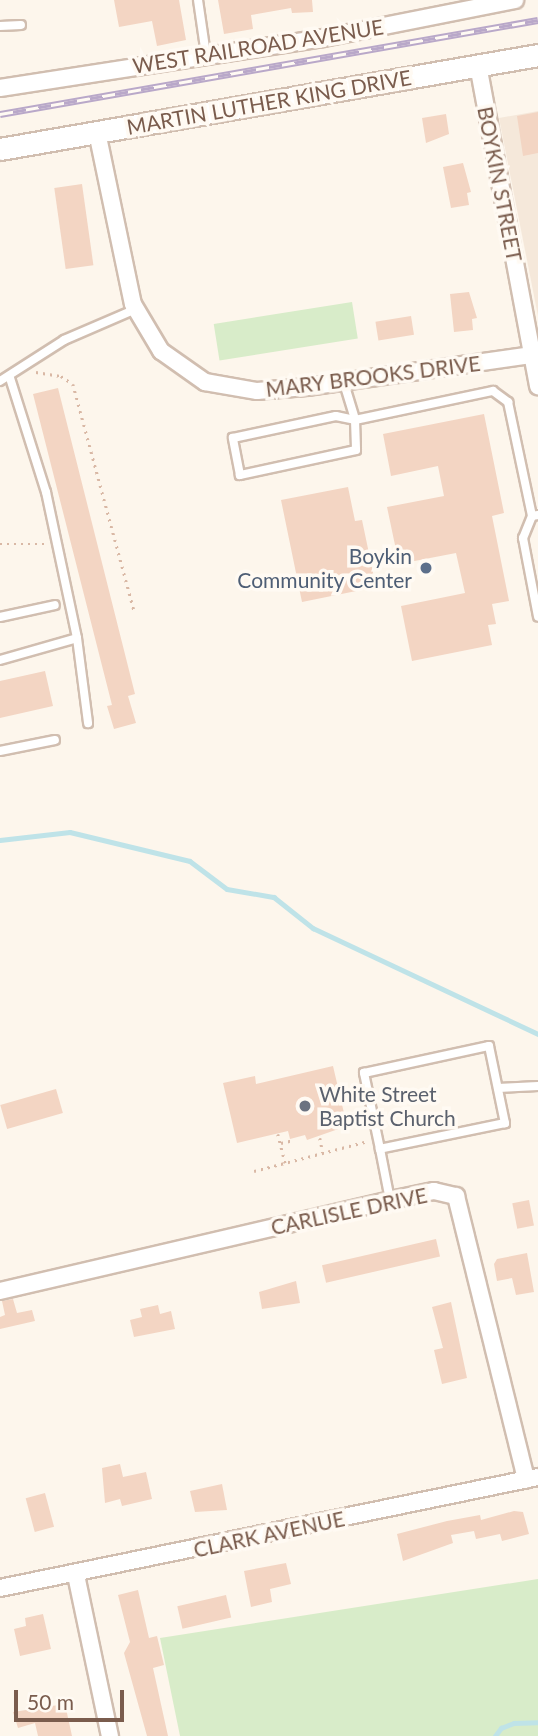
<!DOCTYPE html>
<html>
<head>
<meta charset="utf-8">
<style>
	body { margin:0 }
	#map { position:relative; width:538px; height:1736px; overflow:hidden; background:#fdf6ec; font-family:Lato,sans-serif }
	div>[style] { position:absolute }
	.residential>* { inset:0; background:#f5e8da }
	.green>* { inset:0; background:#d8ecc9; transform-origin:0 0 }
	.stream>* { height:4.5px; margin:-2.25px; padding:0 2.25px; transform-origin:2.25px; border-radius:2.25px; background:#bfe3e8 }
	.building>* { inset:0; background:#f3d5c3; transform-origin:0 0 }
	.path>* { height:2.5px; margin-top:-1.25px; transform-origin:0; background:repeating-linear-gradient(90deg,#d9b8a5 0 2px,transparent 0 7px) }
	.roads { filter:drop-shadow(2px 0 #d1beb0) drop-shadow(-2px 0 #d1beb0) drop-shadow(0 2px #d1beb0) drop-shadow(0 -2px #d1beb0) }
	.service>* { height:8px; margin:-4px; padding:0 4px; transform-origin:4px; border-radius:4px; background:#fff }
	.minor>* { height:16px; margin:-8px; padding:0 8px; transform-origin:8px; border-radius:8px; background:#fff }
	.secondary>* { height:21px; margin:-10.5px; padding:0 10.5px; transform-origin:10.5px; border-radius:10.5px; background:#fff }
	.rail>* { height:7px; margin-top:-3.5px; transform-origin:0; background:repeating-linear-gradient(90deg,#fffaf3 0 13px,#b9a8c9 0 26px); box-sizing:border-box; border-block:2px solid #b9a8c9 }
	.dots>* { width:19px; height:19px; translate:-50% -50%; box-sizing:border-box; border:4px solid #fffaf3; border-radius:50% }
	span { translate:-50% -50%; white-space:nowrap; text-align:center; line-height:1.15; -webkit-text-stroke:7px #fffaf3; paint-order:stroke }
	.street-label { font-size:21px; color:#7a5c4d }
	.service-label { font-size:21px; color:#4e5e75 }
	.right { translate:-100% -50%; text-align:right }
	.worship-label { font-size:21px; color:#5b616d }
	.left { translate:0 -50%; text-align:left }
	.scale { position:absolute; left:14px; top:1690px; width:110px; height:32px; box-sizing:border-box; border:4px solid #7a5c4d; border-top:0; padding-left:9px; font-size:21px; line-height:24px; white-space:nowrap; color:#7a5c4d; -webkit-text-stroke:5px #fffaf3; paint-order:stroke }
</style>
</head>
<body>
<div id="map">
	<div class="residential">
		<i style="clip-path:polygon(538px 111px,538px 316px,499px 118px)"></i>
	</div>
	<div class="green">
		<i style="left:352px;top:302px;width:37px;height:140px;rotate:81deg"></i>
		<i style="clip-path:polygon(538px 1579px,538px 1736px,180px 1736px,160px 1638px)"></i>
	</div>
	<div class="stream">
		<i style="left:0;top:840px;width:70px;rotate:-6.5deg"></i>
		<i style="left:70px;top:832px;width:123px;rotate:13.6deg"></i>
		<i style="left:190px;top:861px;width:46px;rotate:37.1deg"></i>
		<i style="left:227px;top:889px;width:48px;rotate:9.7deg"></i>
		<i style="left:274px;top:897px;width:50px;rotate:38.5deg"></i>
		<i style="left:313px;top:928px;width:249px;rotate:25.2deg"></i>
		<i style="left:495px;top:1736px;width:10px;rotate:-53deg"></i>
		<i style="left:501px;top:1728px;width:14px;rotate:-21deg"></i>
		<i style="left:514px;top:1723px;width:24px;rotate:-2deg"></i>
	</div>
	<div class="building">
		<i style="clip-path:polygon(114px 0,179px 0,186px 40px,157px 46px,152px 21px,119px 27px)"></i>
		<i style="clip-path:polygon(218px 0,312px 0,313px 12px,292px 13px,291px 8px,251px 15px,253px 29px,224px 34px)"></i>
		<i style="clip-path:polygon(538px 112px,538px 153px,523px 156px,517px 116px)"></i>
		<i style="clip-path:polygon(446px 114px,449px 134px,426px 143px,422px 118px)"></i>
		<i style="clip-path:polygon(463px 163px,471px 192px,467px 193px,469px 205px,451px 208px,443px 167px)"></i>
		<i style="left:82px;top:184px;width:82px;height:28px;rotate:82deg"></i>
		<i style="clip-path:polygon(469px 292px,477px 318px,472px 319px,473px 330px,454px 332px,450px 294px)"></i>
		<i style="left:411px;top:316px;width:19px;height:36px;rotate:81deg"></i>
		<i style="clip-path:polygon(58px 388px,135px 694px,128px 696px,136px 723px,114px 729px,107px 706px,112px 705px,33px 394px)"></i>
		<i style="clip-path:polygon(484px 414px,504px 513px,492px 516px,509px 601px,492px 604px,496px 624px,488px 625px,492px 645px,412px 661px,401px 606px,465px 593px,456px 553px,399px 564px,387px 507px,444px 496px,438px 466px,391px 476px,383px 434px)"></i>
		<i style="clip-path:polygon(348px 487px,355px 521px,362px 520px,376px 587px,302px 602px,281px 500px)"></i>
		<i style="clip-path:polygon(45px 671px,53px 706px,0 718px,0 681px)"></i>
		<i style="clip-path:polygon(333px 1066px,347px 1126px,307px 1140px,305px 1135px,290px 1139px,288px 1131px,237px 1143px,223px 1083px,255px 1076px,256px 1084px)"></i>
		<i style="left:56px;top:1089px;width:25px;height:58px;rotate:74deg"></i>
		<i style="left:529px;top:1200px;width:26px;height:17px;rotate:79deg"></i>
		<i style="left:436px;top:1239px;width:18px;height:117px;rotate:77deg"></i>
		<i style="clip-path:polygon(527px 1253px,534px 1292px,516px 1295px,512px 1278px,497px 1281px,494px 1264px,497px 1259px)"></i>
		<i style="clip-path:polygon(296px 1281px,300px 1303px,262px 1309px,259px 1292px)"></i>
		<i style="clip-path:polygon(13px 1299px,17px 1313px,32px 1310px,35px 1321px,0 1329px,0 1317px,5px 1315px,2px 1301px)"></i>
		<i style="clip-path:polygon(451px 1302px,467px 1378px,442px 1384px,434px 1350px,443px 1348px,432px 1307px)"></i>
		<i style="clip-path:polygon(158px 1305px,160px 1314px,171px 1311px,175px 1329px,134px 1337px,130px 1320px,142px 1317px,140px 1309px)"></i>
		<i style="clip-path:polygon(120px 1464px,123px 1477px,146px 1472px,152px 1499px,122px 1506px,120px 1499px,105px 1503px,102px 1468px)"></i>
		<i style="clip-path:polygon(222px 1484px,227px 1510px,195px 1512px,190px 1491px)"></i>
		<i style="left:45px;top:1493px;width:35px;height:20px;rotate:75deg"></i>
		<i style="clip-path:polygon(514px 1511px,523px 1512px,529px 1534px,502px 1541px,500px 1534px,476px 1539px,474px 1531px,451px 1535px,453px 1543px,403px 1561px,397px 1534px,447px 1521px,480px 1515px,481px 1520px)"></i>
		<i style="clip-path:polygon(286px 1563px,291px 1584px,270px 1589px,272px 1602px,251px 1607px,244px 1571px)"></i>
		<i style="clip-path:polygon(138px 1590px,149px 1638px,157px 1636px,164px 1665px,153px 1668px,168px 1736px,147px 1736px,124px 1653px,130px 1642px,118px 1595px)"></i>
		<i style="left:226px;top:1595px;width:23px;height:50px;rotate:77deg"></i>
		<i style="clip-path:polygon(43px 1614px,51px 1649px,20px 1656px,14px 1629px,26px 1626px,25px 1618px)"></i>
		<i style="clip-path:polygon(65px 1704px,72px 1736px,38px 1736px,35px 1723px,18px 1728px,13px 1712px)"></i>
	</div>
	<div class="path">
		<i style="left:36px;top:372px;width:25px;rotate:9deg"></i>
		<i style="left:61px;top:376px;width:14px;rotate:34deg"></i>
		<i style="left:73px;top:384px;width:234px;rotate:74.9deg"></i>
		<i style="left:0;top:544px;width:47px"></i>
		<i style="left:348px;top:1119px;width:14px;rotate:-12deg"></i>
		<i style="left:278px;top:1134px;width:30px;rotate:76deg"></i>
		<i style="left:320px;top:1138px;width:15px;rotate:79deg"></i>
		<i style="left:281px;top:1143px;width:13px;rotate:-13deg"></i>
		<i style="left:254px;top:1171px;width:118px;rotate:-14.7deg"></i>
	</div>
	<div class="roads">
		<div class="service">
			<i style="left:198px;top:0;width:56px;rotate:81.7deg"></i>
			<i style="left:0;top:26px;width:21px;rotate:-3deg"></i>
			<i style="left:10px;top:378px;width:120px;rotate:72.5deg"></i>
			<i style="left:46px;top:492px;width:149px;rotate:78deg"></i>
			<i style="left:77px;top:638px;width:86px;rotate:82.6deg"></i>
			<i style="left:0;top:381px;width:76px;rotate:-32.6deg"></i>
			<i style="left:64px;top:340px;width:78px;rotate:-23.3deg"></i>
			<i style="left:344px;top:383px;width:39px;rotate:73deg"></i>
			<i style="left:355px;top:420px;width:141px;rotate:-11.9deg"></i>
			<i style="left:493px;top:391px;width:19px;rotate:36deg"></i>
			<i style="left:508px;top:402px;width:116px;rotate:78.1deg"></i>
			<i style="left:532px;top:516px;width:6px;rotate:-9deg"></i>
			<i style="left:336px;top:416px;width:19px;rotate:12deg"></i>
			<i style="left:355px;top:420px;width:30px;rotate:88deg"></i>
			<i style="left:356px;top:450px;width:119px;rotate:167.8deg"></i>
			<i style="left:240px;top:475px;width:38px;rotate:-101deg"></i>
			<i style="left:233px;top:438px;width:105px;rotate:-12.1deg"></i>
			<i style="left:532px;top:516px;width:24px;rotate:112deg"></i>
			<i style="left:523px;top:538px;width:80px;rotate:79.2deg"></i>
			<i style="left:0;top:617px;width:56px;rotate:-12.3deg"></i>
			<i style="left:0;top:660px;width:80px;rotate:-15.9deg"></i>
			<i style="left:0;top:751px;width:56px;rotate:-11.3deg"></i>
			<i style="left:489px;top:1046px;width:79px;rotate:78.3deg"></i>
			<i style="left:505px;top:1123px;width:128px;rotate:168.3deg"></i>
			<i style="left:380px;top:1149px;width:78px;rotate:-101.9deg"></i>
			<i style="left:364px;top:1073px;width:128px;rotate:-12.2deg"></i>
			<i style="left:498px;top:1088px;width:40px;rotate:-2.9deg"></i>
			<i style="left:380px;top:1149px;width:52px;rotate:78.9deg"></i>
		</div>
		<div class="minor">
			<i style="left:478px;top:65px;width:327px;rotate:79.4deg"></i>
			<i style="left:0;top:88px;width:327px;rotate:-8.8deg"></i>
			<i style="left:323px;top:38px;width:196px;rotate:-11.2deg"></i>
			<i style="left:97px;top:132px;width:176px;rotate:78.2deg"></i>
			<i style="left:133px;top:304px;width:55px;rotate:59.2deg"></i>
			<i style="left:161px;top:351px;width:54px;rotate:35.2deg"></i>
			<i style="left:205px;top:382px;width:53px;rotate:9.8deg"></i>
			<i style="left:257px;top:391px;width:50px;rotate:-4.6deg"></i>
			<i style="left:307px;top:387px;width:233px;rotate:-8.1deg"></i>
			<i style="left:0;top:1291px;width:400px;rotate:-13.1deg"></i>
			<i style="left:390px;top:1200px;width:45px;rotate:-11.6deg"></i>
			<i style="left:434px;top:1191px;width:23px;rotate:13deg"></i>
			<i style="left:456px;top:1196px;width:292px;rotate:76.1deg"></i>
			<i style="left:76px;top:1575px;width:165px;rotate:78.1deg"></i>
			<i style="left:0;top:1588px;width:549px;rotate:-11.66deg"></i>
		</div>
		<div class="secondary">
			<i style="left:0;top:149px;width:546px;rotate:-9.91deg"></i>
		</div>
	</div>
	<div class="rail">
		<i style="left:0;top:114px;width:546px;rotate:-9.91deg"></i>
	</div>
	<div class="dots">
		<i style="left:426px;top:568px;background:#5c6f8a"></i>
		<i style="left:305px;top:1106px;background:#6b7280"></i>
	</div>
	<div class="street-label">
		<span style="left:258px;top:46px;rotate:-9deg">WEST RAILROAD AVENUE</span>
		<span style="left:269px;top:102px;rotate:-10deg">MARTIN LUTHER KING DRIVE</span>
		<span style="left:500px;top:184px;rotate:79deg">BOYKIN STREET</span>
		<span style="left:373px;top:376px;rotate:-7deg">MARY BROOKS DRIVE</span>
		<span style="left:349px;top:1211px;rotate:-12deg">CARLISLE DRIVE</span>
		<span style="left:269px;top:1534px;rotate:-12deg">CLARK AVENUE</span>
	</div>
	<div class="service-label">
		<span class="right" style="left:412px;top:568px">Boykin<br>Community Center</span>
	</div>
	<div class="worship-label">
		<span class="left" style="left:319px;top:1106px">White Street<br>Baptist Church</span>
	</div>
	<div class="scale">50 m</div>
</div>
</body>
</html>
